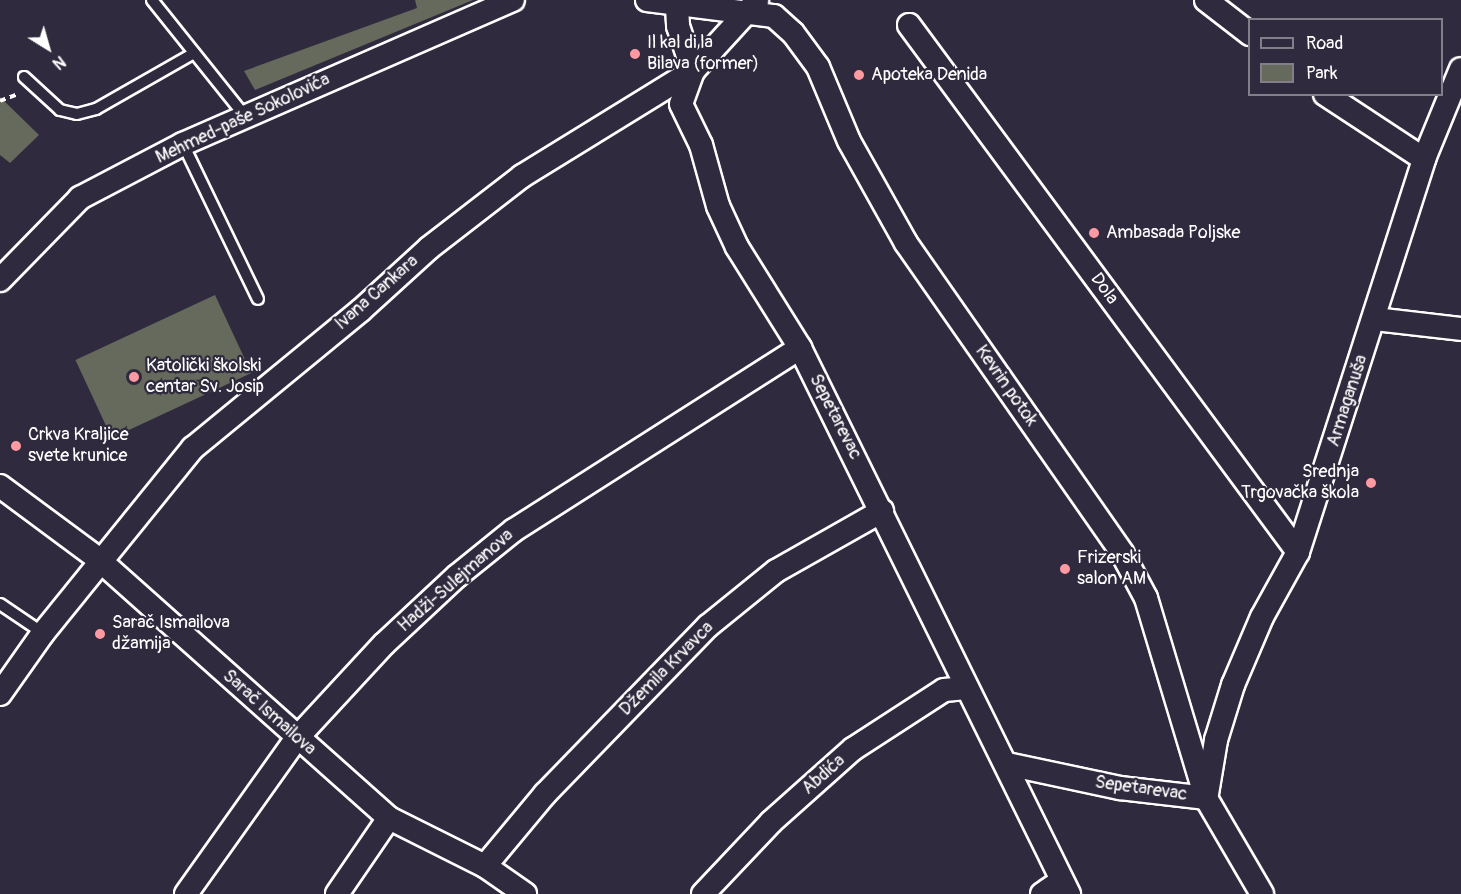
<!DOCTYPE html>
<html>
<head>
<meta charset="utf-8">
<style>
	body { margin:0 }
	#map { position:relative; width:1461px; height:894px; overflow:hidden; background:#2f2a3d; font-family:Pangolin,sans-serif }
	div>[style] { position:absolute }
	.green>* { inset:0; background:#656a5c; transform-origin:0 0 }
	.path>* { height:4px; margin-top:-2px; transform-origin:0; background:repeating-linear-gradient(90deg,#fff 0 6px,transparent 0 10.5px) }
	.roads { filter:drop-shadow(2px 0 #fff) drop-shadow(-2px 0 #fff) drop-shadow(0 2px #fff) drop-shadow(0 -2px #fff) }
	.service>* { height:10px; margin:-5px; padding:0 5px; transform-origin:5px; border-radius:5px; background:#2f2a3d }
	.minor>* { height:22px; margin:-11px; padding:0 11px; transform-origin:11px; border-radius:11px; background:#2f2a3d }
	.dots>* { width:16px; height:16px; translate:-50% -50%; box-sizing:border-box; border:3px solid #2f2a3d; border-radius:50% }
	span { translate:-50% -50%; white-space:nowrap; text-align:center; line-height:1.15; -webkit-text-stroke:4.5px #2f2a3d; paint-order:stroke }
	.poi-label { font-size:18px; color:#fff }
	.left { translate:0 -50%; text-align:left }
	.right { translate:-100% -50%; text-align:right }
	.street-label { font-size:18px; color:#fff }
	.legend { position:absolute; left:1248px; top:18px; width:195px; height:78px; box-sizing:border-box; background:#2f2a3d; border:2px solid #827f8b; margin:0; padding:8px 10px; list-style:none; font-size:18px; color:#fff }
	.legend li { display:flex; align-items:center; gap:12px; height:30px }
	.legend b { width:30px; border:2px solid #827f8b }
	.north { position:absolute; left:18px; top:18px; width:60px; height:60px; -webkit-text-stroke:4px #2f2a3d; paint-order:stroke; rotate:143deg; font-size:16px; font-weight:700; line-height:24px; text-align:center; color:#fff }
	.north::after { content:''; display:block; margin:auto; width:21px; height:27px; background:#fff; clip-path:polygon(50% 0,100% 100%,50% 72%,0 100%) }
</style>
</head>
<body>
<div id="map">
	<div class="green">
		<i style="clip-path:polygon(415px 0,473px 0,255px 90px,244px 71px,417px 8px)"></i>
		<i style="clip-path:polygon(0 97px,39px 135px,10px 163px,0 155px)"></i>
		<i style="left:215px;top:295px;width:86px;height:154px;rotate:65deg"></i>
	</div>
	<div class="path">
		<i style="left:0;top:101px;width:17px;rotate:-21deg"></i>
	</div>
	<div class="roads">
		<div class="service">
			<i style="left:152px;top:0;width:149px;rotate:51.3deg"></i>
			<i style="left:24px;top:77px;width:49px;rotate:42.5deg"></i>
			<i style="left:60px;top:110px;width:17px;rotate:13deg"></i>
			<i style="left:77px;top:114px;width:20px;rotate:-15deg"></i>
			<i style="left:96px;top:109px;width:113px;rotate:-29.7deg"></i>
			<i style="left:183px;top:144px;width:172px;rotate:64.2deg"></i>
			<i style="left:0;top:604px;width:52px;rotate:34deg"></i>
		</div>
		<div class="minor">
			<i style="left:647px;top:0;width:128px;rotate:7.2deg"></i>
			<i style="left:774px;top:16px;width:25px;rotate:42deg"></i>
			<i style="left:793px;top:33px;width:42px;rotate:53.7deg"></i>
			<i style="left:818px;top:67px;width:80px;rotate:67.3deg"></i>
			<i style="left:849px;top:141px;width:117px;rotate:60.8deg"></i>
			<i style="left:906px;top:243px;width:378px;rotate:55.1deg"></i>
			<i style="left:1122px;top:553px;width:51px;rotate:61.9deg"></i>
			<i style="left:1146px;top:598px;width:209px;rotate:73.3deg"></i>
			<i style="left:1206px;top:798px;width:111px;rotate:59.7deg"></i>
			<i style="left:1206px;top:0;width:56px;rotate:37.7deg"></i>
			<i style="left:677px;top:6px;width:20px;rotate:87deg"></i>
			<i style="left:678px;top:26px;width:47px;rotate:71.6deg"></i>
			<i style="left:909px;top:25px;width:655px;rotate:53.57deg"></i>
			<i style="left:693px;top:71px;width:35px;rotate:110deg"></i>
			<i style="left:681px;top:104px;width:46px;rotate:64deg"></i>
			<i style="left:701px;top:145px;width:63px;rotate:74.4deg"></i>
			<i style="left:718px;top:206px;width:45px;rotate:65.1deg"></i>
			<i style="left:737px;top:247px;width:119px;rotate:58deg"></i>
			<i style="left:800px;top:348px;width:609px;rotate:63.77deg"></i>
			<i style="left:1325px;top:94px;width:118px;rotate:33.3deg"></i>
			<i style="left:0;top:280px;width:115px;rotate:-45.7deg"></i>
			<i style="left:80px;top:198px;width:116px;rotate:-27.7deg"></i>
			<i style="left:183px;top:144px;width:360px;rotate:-23.6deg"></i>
			<i style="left:1375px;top:319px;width:87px;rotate:6.6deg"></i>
			<i style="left:0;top:486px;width:119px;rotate:36.5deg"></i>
			<i style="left:96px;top:557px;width:392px;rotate:41.7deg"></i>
			<i style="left:389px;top:818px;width:107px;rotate:26.6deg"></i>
			<i style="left:485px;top:866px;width:49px;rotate:35deg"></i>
			<i style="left:0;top:694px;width:75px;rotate:-54.8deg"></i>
			<i style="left:43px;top:633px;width:238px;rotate:-51deg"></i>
			<i style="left:193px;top:448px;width:216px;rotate:-39.4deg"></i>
			<i style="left:360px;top:311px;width:93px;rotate:-42.4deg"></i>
			<i style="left:429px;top:248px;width:118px;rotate:-37.7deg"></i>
			<i style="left:522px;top:176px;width:201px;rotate:-31.6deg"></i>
			<i style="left:693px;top:71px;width:95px;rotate:-47.6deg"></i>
			<i style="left:1007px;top:764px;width:116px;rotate:12deg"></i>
			<i style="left:1120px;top:788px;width:87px;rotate:6.6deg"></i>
			<i style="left:1207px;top:794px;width:55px;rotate:-80.5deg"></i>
			<i style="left:1216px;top:740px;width:58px;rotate:-72.8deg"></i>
			<i style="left:1233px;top:685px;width:74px;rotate:-66.9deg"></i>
			<i style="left:1262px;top:617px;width:74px;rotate:-61deg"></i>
			<i style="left:1298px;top:552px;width:413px;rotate:-72.2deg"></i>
			<i style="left:1424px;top:159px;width:97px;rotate:-67.7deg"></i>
			<i style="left:485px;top:866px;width:94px;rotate:-50.2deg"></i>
			<i style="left:545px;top:794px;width:234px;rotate:-45.9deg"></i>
			<i style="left:708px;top:626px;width:87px;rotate:-39deg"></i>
			<i style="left:776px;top:571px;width:122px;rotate:-29.5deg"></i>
			<i style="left:186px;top:894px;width:190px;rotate:-54.6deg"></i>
			<i style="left:296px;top:739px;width:129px;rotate:-47.2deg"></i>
			<i style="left:384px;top:644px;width:100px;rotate:-43deg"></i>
			<i style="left:457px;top:576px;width:73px;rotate:-38.9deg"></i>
			<i style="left:514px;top:530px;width:339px;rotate:-32.5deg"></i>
			<i style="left:337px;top:894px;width:92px;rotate:-55.6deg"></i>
			<i style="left:703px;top:894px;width:99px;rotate:-46.6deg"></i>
			<i style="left:771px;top:822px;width:110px;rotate:-41.7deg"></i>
			<i style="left:853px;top:749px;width:108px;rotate:-33deg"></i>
			<i style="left:944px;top:690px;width:23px;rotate:-5deg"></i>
			<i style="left:1042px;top:894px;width:22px;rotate:-34deg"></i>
		</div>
	</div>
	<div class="dots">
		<i style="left:635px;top:54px;background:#ff9aa2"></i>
		<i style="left:859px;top:75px;background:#ff9aa2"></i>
		<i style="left:1094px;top:233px;background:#ff9aa2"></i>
		<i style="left:134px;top:377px;background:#ff9aa2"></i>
		<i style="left:16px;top:446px;background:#ff9aa2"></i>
		<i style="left:1371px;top:483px;background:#ff9aa2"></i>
		<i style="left:1065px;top:569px;background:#ff9aa2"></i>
		<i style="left:100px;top:634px;background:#ff9aa2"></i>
	</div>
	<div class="poi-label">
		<span class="left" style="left:647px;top:54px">Il kal di la<br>Bilava (former)</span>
		<span class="left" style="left:871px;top:75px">Apoteka Denida</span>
		<span class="left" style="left:1106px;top:233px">Ambasada Poljske</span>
		<span class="left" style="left:146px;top:377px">Katolički školski<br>centar Sv. Josip</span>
		<span class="left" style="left:28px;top:446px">Crkva Kraljice<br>svete krunice</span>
		<span class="right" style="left:1359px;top:483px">Srednja<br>Trgovačka škola</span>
		<span class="left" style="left:1077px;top:569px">Frizerski<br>salon AM</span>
		<span class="left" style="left:112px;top:634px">Sarač Ismailova<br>džamija</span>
	</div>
	<div class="street-label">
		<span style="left:243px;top:119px;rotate:-25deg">Mehmed-paše Sokolovića</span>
		<span style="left:1104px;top:289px;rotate:54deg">Dola</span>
		<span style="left:377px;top:293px;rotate:-41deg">Ivana Cankara</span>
		<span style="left:1006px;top:386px;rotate:55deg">Kevrin potok</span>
		<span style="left:1348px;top:401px;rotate:-72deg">Armaganuša</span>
		<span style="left:835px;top:417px;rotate:63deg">Sepetarevac</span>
		<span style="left:456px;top:581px;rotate:-41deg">Hadži-Sulejmanova</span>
		<span style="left:667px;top:669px;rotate:-45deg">Džemila Krvavca</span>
		<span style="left:269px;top:713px;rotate:42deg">Sarač Ismailova</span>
		<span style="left:824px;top:775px;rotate:-41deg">Abdića</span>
		<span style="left:1141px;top:789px;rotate:8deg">Sepetarevac</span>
	</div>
	<ul class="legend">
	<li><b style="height:8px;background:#2f2a3d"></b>Road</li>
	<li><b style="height:16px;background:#656a5c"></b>Park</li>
	</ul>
	<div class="north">N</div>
</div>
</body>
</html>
